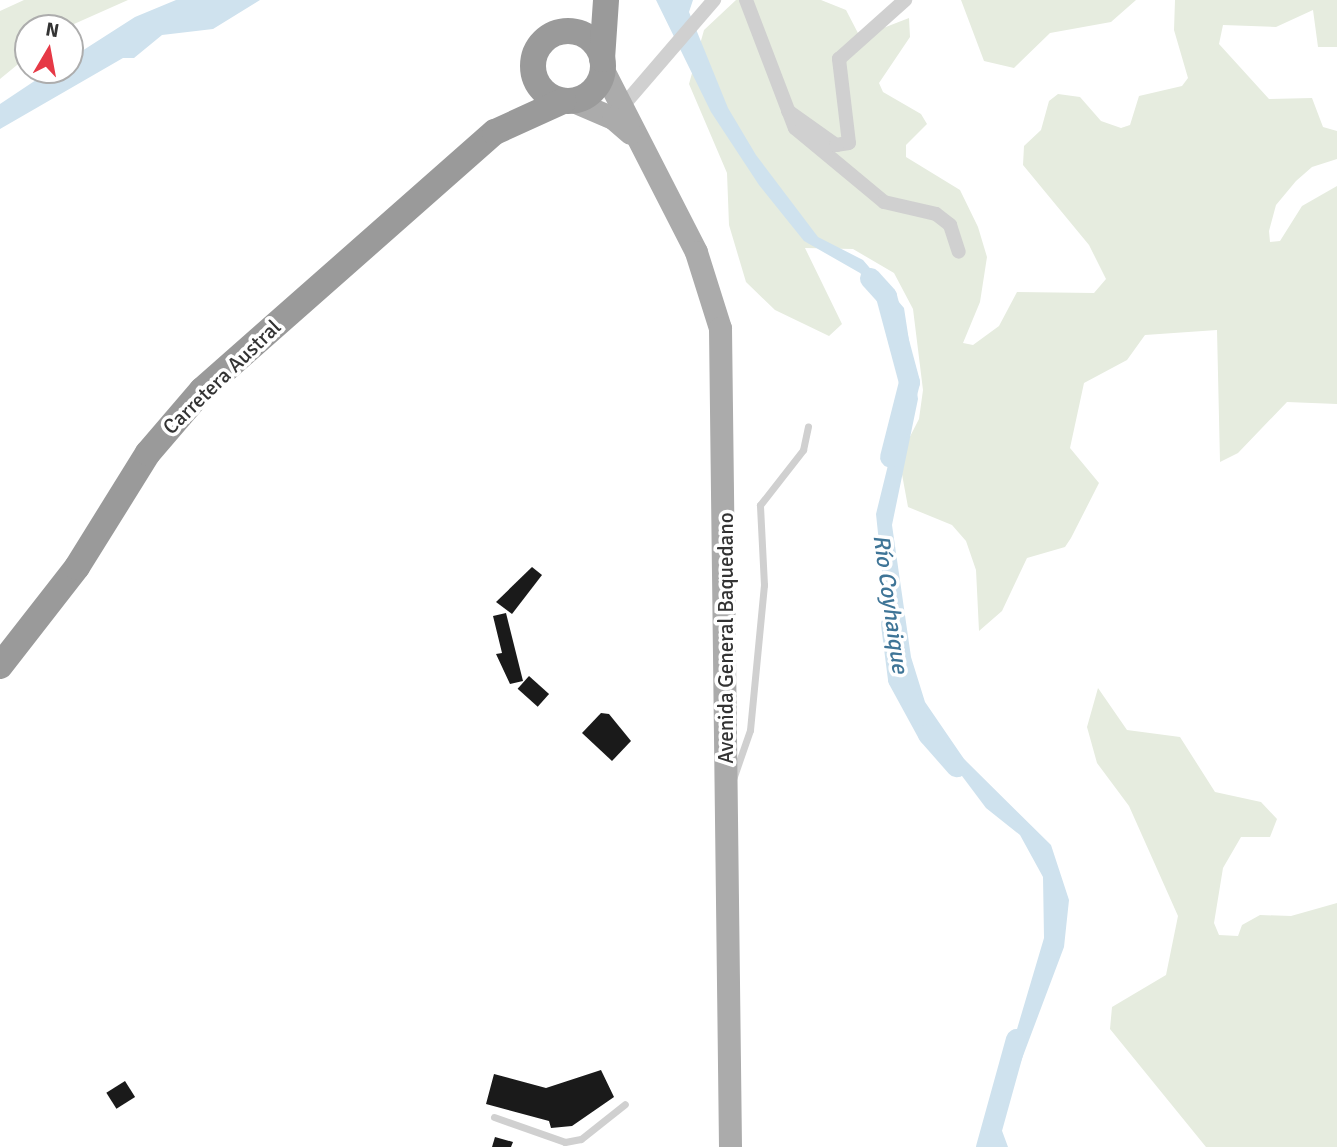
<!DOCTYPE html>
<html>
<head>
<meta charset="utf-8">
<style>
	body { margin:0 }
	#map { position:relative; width:1337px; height:1147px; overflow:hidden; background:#fff; font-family:Signika,sans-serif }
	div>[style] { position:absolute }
	.green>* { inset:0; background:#e6ecdf }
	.water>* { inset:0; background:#cfe2ee }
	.river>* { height:21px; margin:-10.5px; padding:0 10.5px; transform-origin:10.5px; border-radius:10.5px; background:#cfe2ee }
	.building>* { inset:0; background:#1a1a1a; transform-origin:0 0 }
	.lane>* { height:7px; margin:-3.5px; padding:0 3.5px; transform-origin:3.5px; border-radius:3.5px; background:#d0d0d0 }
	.street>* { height:14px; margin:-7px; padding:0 7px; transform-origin:7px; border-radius:7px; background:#d0d0d0 }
	.primary>* { height:23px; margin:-11.5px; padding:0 11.5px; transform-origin:11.5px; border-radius:11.5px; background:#ababab }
	.highway>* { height:26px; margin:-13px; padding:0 13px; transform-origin:13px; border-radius:13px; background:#9a9a9a }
	.highway>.ring { margin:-13px; padding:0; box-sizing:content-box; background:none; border:26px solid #9a9a9a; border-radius:50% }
	span { translate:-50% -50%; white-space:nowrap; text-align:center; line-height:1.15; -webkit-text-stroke:7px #fff; paint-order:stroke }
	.street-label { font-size:21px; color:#333 }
	.water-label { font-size:23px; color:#3f7597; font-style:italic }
	.north { position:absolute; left:14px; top:14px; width:70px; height:70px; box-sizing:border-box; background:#fff; border:2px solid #adadad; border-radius:50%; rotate:10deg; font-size:19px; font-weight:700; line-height:28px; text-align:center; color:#333 }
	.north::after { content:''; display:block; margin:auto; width:24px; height:32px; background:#e63946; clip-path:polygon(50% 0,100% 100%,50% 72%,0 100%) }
</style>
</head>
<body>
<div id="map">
	<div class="green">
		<i style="clip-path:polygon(24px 0,128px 0,65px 28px,28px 28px,28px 56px,0 79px,0 11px)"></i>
		<i style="clip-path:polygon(736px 0,821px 0,846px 10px,860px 37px,909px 18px,910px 37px,879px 83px,883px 92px,921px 114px,927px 124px,906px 145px,906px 157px,960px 190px,978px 227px,987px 257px,980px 302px,963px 343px,973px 345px,999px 326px,1017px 292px,1094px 293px,1106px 279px,1089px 245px,1023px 165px,1024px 146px,1041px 130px,1049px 101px,1058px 94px,1080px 97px,1101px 121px,1121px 128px,1130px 125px,1139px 96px,1182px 86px,1188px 78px,1174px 30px,1175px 0,1337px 0,1337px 47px,1318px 47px,1313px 10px,1276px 27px,1223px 25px,1219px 44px,1269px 99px,1312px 98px,1323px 127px,1337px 131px,1337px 159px,1312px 167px,1296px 181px,1276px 205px,1269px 231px,1270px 242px,1280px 241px,1302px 206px,1337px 186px,1337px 404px,1287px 402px,1238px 453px,1220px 462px,1217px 330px,1145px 335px,1127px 360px,1084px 383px,1070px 448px,1099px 483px,1071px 538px,1065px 547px,1027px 558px,1002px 611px,979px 631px,976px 570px,966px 541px,952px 525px,908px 507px,899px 458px,919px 419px,923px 390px,913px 309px,894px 273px,853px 249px,805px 248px,842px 324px,829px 336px,775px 310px,746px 282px,729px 225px,727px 173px,689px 84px,704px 30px)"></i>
		<i style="clip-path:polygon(961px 0,1136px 0,1111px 22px,1050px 33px,1014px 68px,984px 61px)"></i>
		<i style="clip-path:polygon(1098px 688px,1127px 730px,1180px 737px,1215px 792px,1261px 802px,1277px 819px,1270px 837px,1241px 837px,1223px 868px,1214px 923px,1219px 935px,1238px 936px,1242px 925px,1260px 915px,1291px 916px,1337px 903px,1337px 1147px,1206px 1147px,1110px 1029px,1112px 1007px,1166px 975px,1178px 916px,1129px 806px,1097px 763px,1087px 727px)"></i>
	</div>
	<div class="water">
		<i style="clip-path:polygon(176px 0,260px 0,213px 29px,162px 35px,134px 58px,123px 58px,0 129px,0 104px,42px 76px,70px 70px,71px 58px,135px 17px)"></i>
		<i style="clip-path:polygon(656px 0,693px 0,689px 12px,728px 108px,756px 155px,818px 237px,863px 260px,904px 308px,918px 399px,892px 525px,911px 657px,925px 702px,964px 759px,1051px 845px,1069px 900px,1064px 947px,1006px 1101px,1001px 1128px,1008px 1147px,982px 1147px,1044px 938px,1043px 877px,1020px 835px,986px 808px,914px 712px,888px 629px,876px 514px,901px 412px,904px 334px,893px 304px,860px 273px,804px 241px,759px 185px,711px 112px)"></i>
	</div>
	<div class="river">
		<i style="left:870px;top:278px;width:24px;rotate:48deg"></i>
		<i style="left:886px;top:296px;width:89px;rotate:75deg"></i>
		<i style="left:909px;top:382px;width:77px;rotate:104.2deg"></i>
		<i style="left:891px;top:624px;width:55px;rotate:82.7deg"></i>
		<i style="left:898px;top:679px;width:63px;rotate:61.4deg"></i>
		<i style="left:928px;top:734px;width:43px;rotate:48.8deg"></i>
		<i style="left:986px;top:1147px;width:112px;rotate:-74.5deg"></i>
	</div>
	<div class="building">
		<i style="clip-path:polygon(532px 567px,542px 575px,512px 614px,496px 602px)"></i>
		<i style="clip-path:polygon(506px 613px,523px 681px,510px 684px,496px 654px,502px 653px,493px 616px)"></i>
		<i style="left:529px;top:676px;width:27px;height:17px;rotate:42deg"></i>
		<i style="clip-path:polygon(601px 713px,609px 714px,631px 741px,612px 761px,582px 733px)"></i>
		<i style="clip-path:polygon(601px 1070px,614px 1097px,572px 1126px,551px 1128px,549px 1121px,486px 1104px,494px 1074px,546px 1088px)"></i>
		<i style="left:125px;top:1081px;width:19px;height:22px;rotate:58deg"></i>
		<i style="clip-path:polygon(495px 1137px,513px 1142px,511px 1147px,492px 1147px)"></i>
	</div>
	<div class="lane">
		<i style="left:732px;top:782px;width:55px;rotate:-70.9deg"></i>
		<i style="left:750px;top:730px;width:146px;rotate:-84.5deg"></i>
		<i style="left:764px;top:585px;width:80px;rotate:-92.9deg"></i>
		<i style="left:760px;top:505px;width:70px;rotate:-52deg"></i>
		<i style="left:803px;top:450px;width:24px;rotate:-78deg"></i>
		<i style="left:494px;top:1117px;width:75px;rotate:19.4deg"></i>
		<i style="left:565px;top:1142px;width:16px;rotate:-11deg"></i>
		<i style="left:581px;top:1139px;width:56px;rotate:-38.5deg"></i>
	</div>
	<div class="street">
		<i style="left:746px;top:0;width:137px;rotate:69.1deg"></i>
		<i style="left:795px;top:128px;width:116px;rotate:39.7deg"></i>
		<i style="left:884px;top:202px;width:53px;rotate:13deg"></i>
		<i style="left:936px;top:214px;width:18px;rotate:38deg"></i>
		<i style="left:950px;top:225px;width:28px;rotate:72deg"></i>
		<i style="left:621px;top:108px;width:143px;rotate:-49.3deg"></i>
		<i style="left:788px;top:111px;width:59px;rotate:35.3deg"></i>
		<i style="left:836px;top:145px;width:13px;rotate:-9deg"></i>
		<i style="left:849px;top:143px;width:85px;rotate:-96.8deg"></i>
		<i style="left:839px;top:59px;width:89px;rotate:-41.8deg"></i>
	</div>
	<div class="primary">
		<i style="left:603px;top:70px;width:204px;rotate:62.9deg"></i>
		<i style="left:696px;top:252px;width:80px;rotate:72.5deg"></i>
		<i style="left:720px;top:328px;width:819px;rotate:89.3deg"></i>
		<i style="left:573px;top:101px;width:43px;rotate:23deg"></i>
		<i style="left:613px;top:118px;width:23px;rotate:41deg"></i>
	</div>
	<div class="highway">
		<i class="ring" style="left:533px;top:31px;width:44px;height:44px"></i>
		<i style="left:602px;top:59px;width:59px;rotate:-86.1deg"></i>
		<i style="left:0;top:666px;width:125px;rotate:-52.1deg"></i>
		<i style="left:77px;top:567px;width:134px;rotate:-58.1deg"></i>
		<i style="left:148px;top:453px;width:83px;rotate:-49.4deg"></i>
		<i style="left:202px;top:390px;width:390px;rotate:-41.4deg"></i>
		<i style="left:495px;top:132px;width:75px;rotate:-24.5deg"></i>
	</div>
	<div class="street-label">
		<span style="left:222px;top:377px;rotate:-44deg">Carretera Austral</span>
		<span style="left:726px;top:638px;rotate:-90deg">Avenida General Baquedano</span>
	</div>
	<div class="water-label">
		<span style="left:890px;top:604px;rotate:82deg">Río Coyhaique</span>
	</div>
	<div class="north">N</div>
</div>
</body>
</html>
